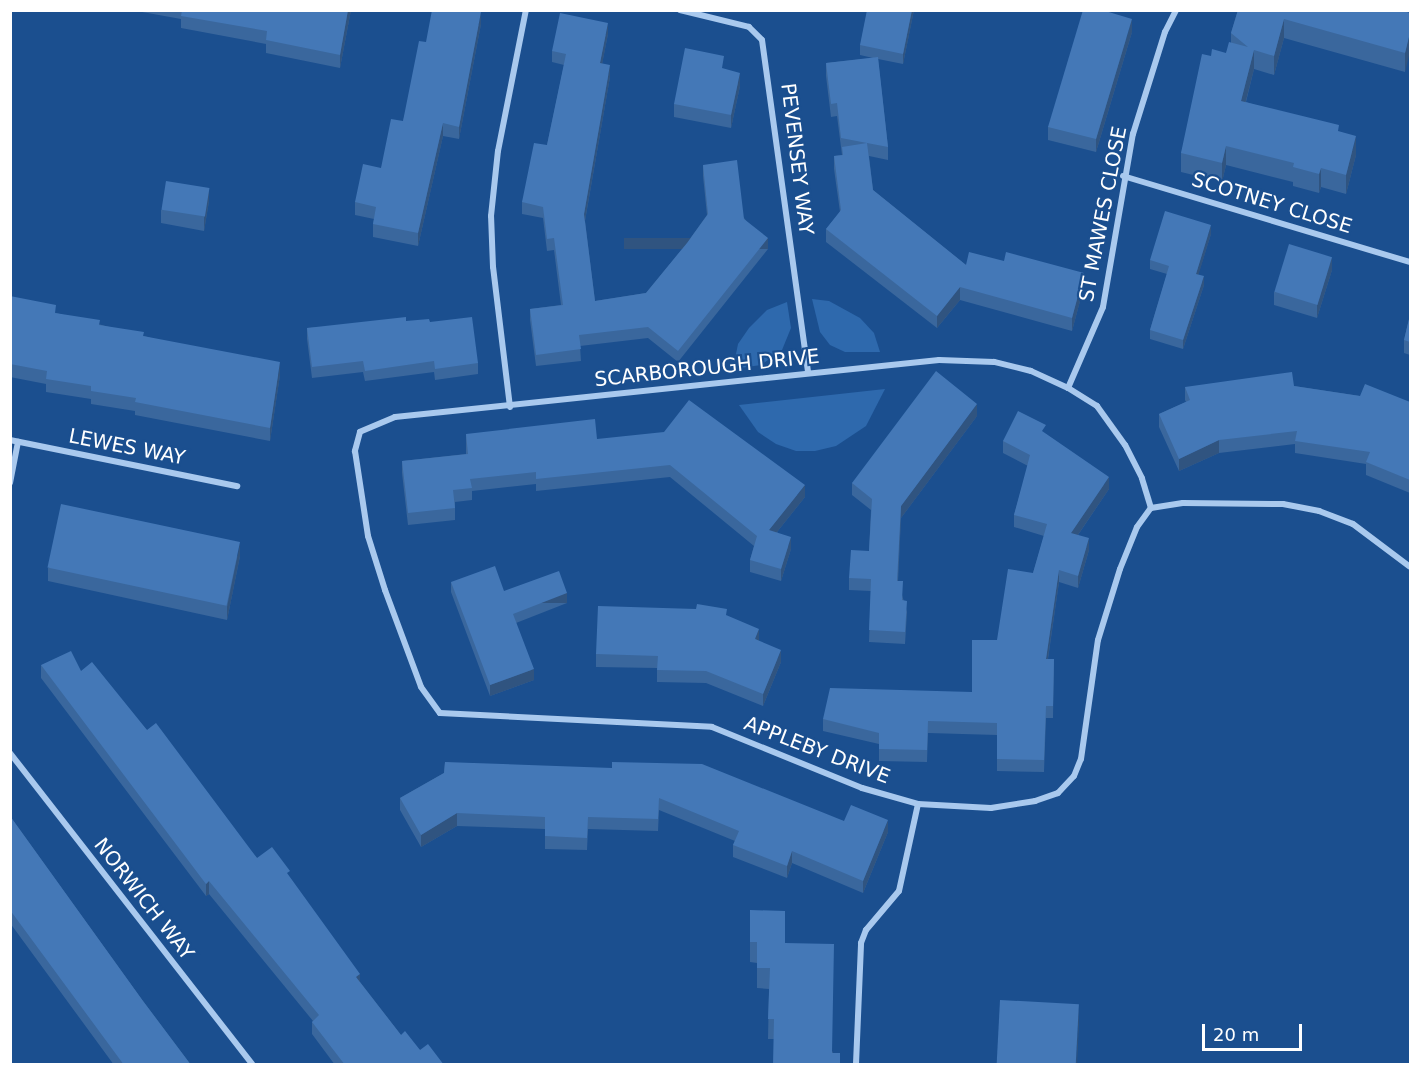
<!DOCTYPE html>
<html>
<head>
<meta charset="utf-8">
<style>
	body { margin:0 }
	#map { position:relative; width:1421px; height:1075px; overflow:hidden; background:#1b4f8f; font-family:"DejaVu Sans",sans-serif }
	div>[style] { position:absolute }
	.green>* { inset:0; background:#2e69ad }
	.minor>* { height:6px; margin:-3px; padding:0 3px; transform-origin:3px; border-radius:3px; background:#a9c9ee }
	.wall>* { inset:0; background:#3a679d }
	.shaded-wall>* { inset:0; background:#305480; transform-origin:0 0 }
	.building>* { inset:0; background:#4478b7; transform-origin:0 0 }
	span { translate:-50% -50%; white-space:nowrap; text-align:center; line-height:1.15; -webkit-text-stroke:4.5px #1b4f8f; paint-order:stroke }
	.street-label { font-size:20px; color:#fff }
	.frame { position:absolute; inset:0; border:12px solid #fff; pointer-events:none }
	.scale { position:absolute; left:1202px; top:1024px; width:100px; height:27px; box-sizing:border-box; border:3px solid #fff; border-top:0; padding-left:8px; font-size:18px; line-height:21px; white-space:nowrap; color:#fff; -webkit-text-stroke:4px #1b4f8f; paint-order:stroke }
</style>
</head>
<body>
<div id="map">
	<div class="green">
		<i style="clip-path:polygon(812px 299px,829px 301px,860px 318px,874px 333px,880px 352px,845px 352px,830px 345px,820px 332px)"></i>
		<i style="clip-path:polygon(787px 302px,791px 328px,782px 350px,761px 365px,733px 369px,738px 344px,749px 328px,767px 310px)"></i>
		<i style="clip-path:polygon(885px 389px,866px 426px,836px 446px,815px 451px,796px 451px,776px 444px,758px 432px,739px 405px)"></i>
	</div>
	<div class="minor">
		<i style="left:680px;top:10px;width:71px;rotate:13.8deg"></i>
		<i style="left:749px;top:27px;width:18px;rotate:45deg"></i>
		<i style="left:762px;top:40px;width:336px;rotate:82.1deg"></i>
		<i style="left:1123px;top:176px;width:300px;rotate:16.7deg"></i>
		<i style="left:1068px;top:388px;width:88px;rotate:-66.6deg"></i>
		<i style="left:1103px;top:307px;width:176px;rotate:-80.2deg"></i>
		<i style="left:1133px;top:134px;width:107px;rotate:-72.6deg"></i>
		<i style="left:1165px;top:32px;width:25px;rotate:-63deg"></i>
		<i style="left:510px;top:407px;width:141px;rotate:-96.9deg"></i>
		<i style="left:493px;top:267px;width:51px;rotate:-92.2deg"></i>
		<i style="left:491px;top:216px;width:65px;rotate:-83.9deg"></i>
		<i style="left:498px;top:151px;width:144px;rotate:-78.8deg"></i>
		<i style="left:10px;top:440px;width:232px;rotate:11.5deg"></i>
		<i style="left:10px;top:483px;width:42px;rotate:-79deg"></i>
		<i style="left:1151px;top:508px;width:31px;rotate:-107deg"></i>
		<i style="left:1142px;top:478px;width:37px;rotate:-117deg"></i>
		<i style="left:1125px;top:445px;width:48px;rotate:-125.7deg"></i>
		<i style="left:1097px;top:406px;width:34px;rotate:-148deg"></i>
		<i style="left:1068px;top:388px;width:41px;rotate:-155.3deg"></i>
		<i style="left:1031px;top:371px;width:38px;rotate:-166deg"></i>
		<i style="left:994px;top:362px;width:55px;rotate:-177.9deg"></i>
		<i style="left:939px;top:360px;width:547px;rotate:174.02deg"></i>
		<i style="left:395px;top:417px;width:38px;rotate:157deg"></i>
		<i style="left:360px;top:432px;width:20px;rotate:105deg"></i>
		<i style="left:355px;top:451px;width:86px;rotate:81.3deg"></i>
		<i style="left:368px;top:536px;width:57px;rotate:72.5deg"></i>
		<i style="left:385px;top:590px;width:103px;rotate:69.6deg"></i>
		<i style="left:421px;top:687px;width:32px;rotate:54deg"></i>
		<i style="left:440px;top:713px;width:272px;rotate:2.9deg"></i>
		<i style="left:712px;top:727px;width:162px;rotate:22.1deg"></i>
		<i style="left:862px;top:788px;width:58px;rotate:15.9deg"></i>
		<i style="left:918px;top:804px;width:73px;rotate:3.1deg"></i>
		<i style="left:991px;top:808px;width:45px;rotate:-9deg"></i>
		<i style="left:1035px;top:801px;width:24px;rotate:-19deg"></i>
		<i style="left:1058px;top:793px;width:23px;rotate:-47deg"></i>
		<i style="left:1074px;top:776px;width:18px;rotate:-68deg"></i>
		<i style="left:1081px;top:759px;width:120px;rotate:-81.9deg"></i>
		<i style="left:1098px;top:640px;width:74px;rotate:-72.8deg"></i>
		<i style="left:1120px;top:569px;width:45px;rotate:-68deg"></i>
		<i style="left:1137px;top:527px;width:24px;rotate:-54deg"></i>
		<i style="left:1151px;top:508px;width:32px;rotate:-9deg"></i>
		<i style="left:1183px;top:503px;width:100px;rotate:0.6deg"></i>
		<i style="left:1283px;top:504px;width:37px;rotate:11deg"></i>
		<i style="left:1319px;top:511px;width:36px;rotate:21deg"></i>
		<i style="left:1353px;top:524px;width:71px;rotate:37deg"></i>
		<i style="left:10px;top:753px;width:394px;rotate:52.1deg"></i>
		<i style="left:856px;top:1064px;width:121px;rotate:-87.6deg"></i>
		<i style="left:861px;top:943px;width:14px;rotate:-69deg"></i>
		<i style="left:866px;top:930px;width:51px;rotate:-49.8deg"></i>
		<i style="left:899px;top:891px;width:89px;rotate:-77.7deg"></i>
	</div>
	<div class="wall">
		<i style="clip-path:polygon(131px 10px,351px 10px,340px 68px,266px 53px,266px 44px,181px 28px,181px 19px)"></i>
		<i style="clip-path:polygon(914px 10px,903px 64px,878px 59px,888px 147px,888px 160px,869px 156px,873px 190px,966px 265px,1084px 286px,1072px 331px,960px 300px,937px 328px,826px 242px,826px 229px,840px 212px,834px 169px,834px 156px,842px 155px,837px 116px,831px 117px,826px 76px,826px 63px,873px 58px,860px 55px,860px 45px)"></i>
		<i style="clip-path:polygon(1238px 10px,1410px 13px,1405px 72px,1284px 38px,1274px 75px,1254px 69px,1246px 102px,1339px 132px,1356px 155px,1346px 194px,1321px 187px,1319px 193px,1293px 186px,1293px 182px,1226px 165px,1222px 182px,1181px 172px,1181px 153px,1211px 56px,1226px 53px,1231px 43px,1231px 33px)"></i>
		<i style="clip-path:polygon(481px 24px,459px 139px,443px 136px,418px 246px,373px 237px,373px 224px,374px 219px,355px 215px,355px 202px,381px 168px,403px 121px,426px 42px)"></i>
		<i style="clip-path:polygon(1132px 32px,1096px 152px,1048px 140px,1048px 127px)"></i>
		<i style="clip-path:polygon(608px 34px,602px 64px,610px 77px,585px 221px,595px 301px,646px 293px,687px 243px,707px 215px,703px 176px,703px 165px,768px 249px,678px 362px,648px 338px,580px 346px,581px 361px,536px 366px,530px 320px,530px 309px,561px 305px,554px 250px,547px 251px,543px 218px,522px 214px,522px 202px,547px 145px,564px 65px,552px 62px,552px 51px)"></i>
		<i style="clip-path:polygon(724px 69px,740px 86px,731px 128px,674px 117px,674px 104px)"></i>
		<i style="clip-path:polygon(209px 201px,204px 231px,161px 223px,161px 210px)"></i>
		<i style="clip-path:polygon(1211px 234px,1198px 275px,1204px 285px,1183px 349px,1150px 339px,1150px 330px,1167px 274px,1150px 269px,1150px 260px)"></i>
		<i style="clip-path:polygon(1332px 270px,1317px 318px,1274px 305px,1274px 292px)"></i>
		<i style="clip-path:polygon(10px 296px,56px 313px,144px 336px,280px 375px,270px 441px,135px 415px,135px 411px,91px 404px,91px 399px,46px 392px,46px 384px,10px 377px)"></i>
		<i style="clip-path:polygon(1410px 315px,1410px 355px,1404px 353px,1404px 340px)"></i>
		<i style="clip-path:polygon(406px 321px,430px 322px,478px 363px,478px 374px,435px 380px,434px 372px,365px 381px,363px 372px,312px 378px,307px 339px,307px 328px)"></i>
		<i style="clip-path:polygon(1294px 386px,1360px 396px,1410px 402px,1410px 493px,1366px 475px,1366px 464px,1295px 453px,1295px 444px,1219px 453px,1179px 471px,1159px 427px,1159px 414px,1186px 402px,1185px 400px,1185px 387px)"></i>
		<i style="clip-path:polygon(977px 416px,901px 518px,898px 581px,907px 612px,905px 644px,869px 642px,871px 591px,849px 590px,849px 578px,869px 551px,871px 510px,852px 495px,852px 483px)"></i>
		<i style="clip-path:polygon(466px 434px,597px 439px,805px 497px,777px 532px,791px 549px,781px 581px,750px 572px,750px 560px,754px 546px,670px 477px,536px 491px,536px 484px,472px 491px,472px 500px,455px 502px,455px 520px,408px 525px,402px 473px,402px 461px,466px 454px)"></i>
		<i style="clip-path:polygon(1046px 434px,1109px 489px,1078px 535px,1089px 550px,1078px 588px,1059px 582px,1048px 659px,1054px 659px,1053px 718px,1046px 718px,1044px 772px,997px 771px,997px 735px,928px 733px,927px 762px,879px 761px,879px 744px,823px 731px,823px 719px,972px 692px,997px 640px,1033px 573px,1044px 536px,1014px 527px,1014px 515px,1028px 466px,1003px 453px,1003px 441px)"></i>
		<i style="clip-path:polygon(240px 556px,227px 620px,48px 581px,48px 568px)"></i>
		<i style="clip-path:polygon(451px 582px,504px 591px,567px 603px,516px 623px,534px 680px,490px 696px,451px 592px)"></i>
		<i style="clip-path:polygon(727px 616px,759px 641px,781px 662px,763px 706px,706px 683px,657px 682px,657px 668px,596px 667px,596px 654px)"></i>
		<i style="clip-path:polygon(41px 665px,81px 671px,147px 730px,257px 858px,290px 878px,360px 982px,401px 1035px,420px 1050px,444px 1065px,335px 1065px,312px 1034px,312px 1022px,313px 1021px,209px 894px,206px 896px,41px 678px)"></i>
		<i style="clip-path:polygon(445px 762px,844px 821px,888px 832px,863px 893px,792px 863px,787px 878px,733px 857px,733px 845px,735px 841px,659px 810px,658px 831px,588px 829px,587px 850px,545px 849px,545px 829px,457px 826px,421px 847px,400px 810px,400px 798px,444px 773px)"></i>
		<i style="clip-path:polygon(10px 816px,143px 1001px,191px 1065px,114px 1065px,10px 923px)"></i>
		<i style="clip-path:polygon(750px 910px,785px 943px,833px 1053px,840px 1065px,774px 1039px,768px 1039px,769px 989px,757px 988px,757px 963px,750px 962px)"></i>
	</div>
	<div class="shaded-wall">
		<i style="clip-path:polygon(348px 10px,351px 10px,340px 68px,340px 55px)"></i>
		<i style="clip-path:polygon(912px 10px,914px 10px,903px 64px,903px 54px)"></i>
		<i style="clip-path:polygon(481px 12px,481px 24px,459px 139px,459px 127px)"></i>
		<i style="clip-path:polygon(1132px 19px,1132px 32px,1096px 152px,1096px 139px)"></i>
		<i style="clip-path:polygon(1284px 19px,1284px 38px,1274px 75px,1274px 56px)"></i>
		<i style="clip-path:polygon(608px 23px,608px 34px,600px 75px,600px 63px)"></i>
		<i style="clip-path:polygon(1410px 33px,1410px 52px,1405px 72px,1405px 53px)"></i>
		<i style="clip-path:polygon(1254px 50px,1254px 69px,1241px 120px,1241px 101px)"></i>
		<i style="clip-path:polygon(610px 65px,610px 77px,584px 226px,584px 214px)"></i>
		<i style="clip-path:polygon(740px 73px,740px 86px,731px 128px,731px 115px)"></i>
		<i style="clip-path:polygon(443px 123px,443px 136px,418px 246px,418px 233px)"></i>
		<i style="clip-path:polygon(1356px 136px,1356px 155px,1346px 194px,1346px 175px)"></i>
		<i style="clip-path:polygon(1226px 146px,1226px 165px,1222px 182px,1222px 163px)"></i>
		<i style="clip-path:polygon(1321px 168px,1321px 187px,1319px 193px,1319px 174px)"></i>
		<i style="clip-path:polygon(209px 188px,209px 201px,204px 231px,204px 218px)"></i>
		<i style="clip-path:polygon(1211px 225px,1211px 234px,1196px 283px,1196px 274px)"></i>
		<i style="left:768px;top:238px;width:11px;height:144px;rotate:90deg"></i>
		<i style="clip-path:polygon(1332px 257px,1332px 270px,1317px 318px,1317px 305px)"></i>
		<i style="clip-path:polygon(1084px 273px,1084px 286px,1072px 331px,1072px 318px)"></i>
		<i style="clip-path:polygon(1204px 276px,1204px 285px,1183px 349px,1183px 340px)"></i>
		<i style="clip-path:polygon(960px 287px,960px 300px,937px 328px,937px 316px)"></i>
		<i style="clip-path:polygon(280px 362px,280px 375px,270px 441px,270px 428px)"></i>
		<i style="clip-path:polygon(977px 404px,977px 416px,901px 518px,897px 593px,901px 506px)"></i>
		<i style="clip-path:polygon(1219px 440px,1219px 453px,1179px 471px,1179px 459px)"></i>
		<i style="clip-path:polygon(1109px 477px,1109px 489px,1071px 545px,1071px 533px)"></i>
		<i style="clip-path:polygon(805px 485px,805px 497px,769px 542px,769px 530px)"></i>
		<i style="clip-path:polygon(791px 537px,791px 549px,781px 581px,781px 569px)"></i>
		<i style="clip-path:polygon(1089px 538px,1089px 550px,1078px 588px,1078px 576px)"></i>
		<i style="clip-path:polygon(240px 543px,240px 556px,227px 620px,227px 607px)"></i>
		<i style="clip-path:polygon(1059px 570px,1059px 582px,1046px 671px,1046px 659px)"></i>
		<i style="left:567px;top:593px;width:10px;height:58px;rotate:90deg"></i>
		<i style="clip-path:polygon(759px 629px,759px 641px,755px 639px)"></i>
		<i style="clip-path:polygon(781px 650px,781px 662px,763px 706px,763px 694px)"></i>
		<i style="clip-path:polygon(534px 669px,534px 680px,490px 696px,490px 685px)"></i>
		<i style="clip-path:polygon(457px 813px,457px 826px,421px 847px,421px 835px)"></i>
		<i style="clip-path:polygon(888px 820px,888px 832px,863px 893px,863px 881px)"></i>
		<i style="clip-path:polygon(792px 851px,792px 863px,787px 878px,787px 866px)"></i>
		<i style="clip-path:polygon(209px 881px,209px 894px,206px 896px,206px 884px)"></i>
		<i style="clip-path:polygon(360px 974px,360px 986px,356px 977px)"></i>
		<i style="clip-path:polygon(1079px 1004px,1079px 1024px,1077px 1065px,1076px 1065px)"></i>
	</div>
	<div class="building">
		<i style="clip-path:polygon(182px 10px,348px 10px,340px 55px,266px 40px,267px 31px,181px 16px)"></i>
		<i style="clip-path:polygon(432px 10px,476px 10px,481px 12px,459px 127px,443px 123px,418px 233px,373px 224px,376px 207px,355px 202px,363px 164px,381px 168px,391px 119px,403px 121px,419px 41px,426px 42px)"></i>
		<i style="clip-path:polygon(867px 10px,912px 10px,903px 54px,860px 45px)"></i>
		<i style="clip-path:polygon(1083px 10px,1102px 10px,1132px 19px,1096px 139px,1048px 127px)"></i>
		<i style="clip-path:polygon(1238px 10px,1401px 10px,1410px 13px,1410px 33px,1405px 53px,1284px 19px,1274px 56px,1254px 50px,1241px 101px,1339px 125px,1338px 131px,1356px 136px,1346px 175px,1321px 168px,1319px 174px,1293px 167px,1294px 163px,1226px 146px,1222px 163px,1181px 153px,1202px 54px,1211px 56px,1212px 49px,1226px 53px,1229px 42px,1248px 47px,1231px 33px)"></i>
		<i style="clip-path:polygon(560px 13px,608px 23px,600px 63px,610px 65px,584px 214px,595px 301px,646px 293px,687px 243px,708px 214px,703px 165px,737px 160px,744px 219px,768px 238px,678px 351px,648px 327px,579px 335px,581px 349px,536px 355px,530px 309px,563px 305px,554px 238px,547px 239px,543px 207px,522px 202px,534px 143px,547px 145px,566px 54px,552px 51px)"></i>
		<i style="clip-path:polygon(685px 48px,724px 56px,722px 68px,740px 73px,731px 115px,674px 104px)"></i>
		<i style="clip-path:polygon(878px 57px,888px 147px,841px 138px,837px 103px,831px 104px,826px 63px)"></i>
		<i style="clip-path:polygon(867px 143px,873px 190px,966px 265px,969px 252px,1004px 261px,1006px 252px,1084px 273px,1072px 318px,960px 287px,937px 316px,826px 229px,841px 210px,834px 156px,843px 155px,842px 147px)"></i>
		<i style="left:166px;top:181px;width:44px;height:29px;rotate:9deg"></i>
		<i style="clip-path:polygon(1165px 211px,1211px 225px,1196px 274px,1204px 276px,1183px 340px,1150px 330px,1169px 266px,1150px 260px)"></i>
		<i style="left:1289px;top:244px;width:45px;height:50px;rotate:17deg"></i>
		<i style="clip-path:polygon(10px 296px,56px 305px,55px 313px,100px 320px,99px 325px,144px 332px,143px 336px,280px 362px,270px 428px,135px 402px,136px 398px,91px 391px,91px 386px,46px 379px,47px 371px,10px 364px)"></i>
		<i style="clip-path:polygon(1410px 315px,1410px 342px,1404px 340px)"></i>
		<i style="clip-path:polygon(406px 317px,406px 321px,429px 319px,430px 322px,472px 317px,478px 363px,435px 369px,434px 361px,365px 371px,363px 361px,312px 367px,307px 328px)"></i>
		<i style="clip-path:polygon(936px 371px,977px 404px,901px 506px,897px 581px,903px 581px,902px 600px,907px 601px,905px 632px,869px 630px,871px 579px,849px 578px,851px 550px,869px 551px,872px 499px,852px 483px)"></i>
		<i style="clip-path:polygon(1292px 372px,1294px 386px,1360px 396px,1365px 384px,1410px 402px,1410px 480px,1366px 462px,1370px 452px,1295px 441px,1297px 431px,1219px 440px,1179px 459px,1159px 414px,1190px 400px,1185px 387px)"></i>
		<i style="clip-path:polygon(689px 400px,805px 485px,769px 530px,791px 537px,781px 569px,750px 560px,757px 536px,670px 465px,536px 479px,536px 472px,470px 479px,472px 488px,453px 490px,455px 508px,408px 513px,402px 461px,468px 454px,466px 434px,595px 419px,597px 439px,664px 432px)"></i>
		<i style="clip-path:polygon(1018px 411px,1046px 425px,1042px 431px,1109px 477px,1071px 533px,1089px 538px,1078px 576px,1059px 570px,1046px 659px,1054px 659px,1053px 706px,1046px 706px,1044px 760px,997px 759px,997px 723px,928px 721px,927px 750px,879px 749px,879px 733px,823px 719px,830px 688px,972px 692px,972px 640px,997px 640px,1008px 569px,1033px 573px,1047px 524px,1014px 515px,1030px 455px,1003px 441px)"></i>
		<i style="left:61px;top:504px;width:183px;height:65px;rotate:12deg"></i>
		<i style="clip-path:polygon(495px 566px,504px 591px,559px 571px,567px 593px,513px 614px,534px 669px,490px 685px,451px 582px)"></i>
		<i style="clip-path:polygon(697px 604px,727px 609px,726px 615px,759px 629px,755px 639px,781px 650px,763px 694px,706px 671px,657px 670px,658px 656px,596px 654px,598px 606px,696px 609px)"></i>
		<i style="clip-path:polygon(71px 651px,81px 671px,92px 662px,147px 730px,156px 723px,257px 858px,272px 847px,290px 871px,287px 873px,360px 974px,356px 977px,401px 1035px,405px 1031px,420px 1050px,428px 1044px,444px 1065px,345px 1065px,312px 1022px,319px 1015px,209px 881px,206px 884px,41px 665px)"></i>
		<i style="clip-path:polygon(445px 762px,612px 768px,612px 762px,702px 764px,844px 821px,851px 805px,888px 820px,863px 881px,792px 851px,787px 866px,733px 845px,739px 831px,659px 798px,658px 819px,588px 817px,587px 838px,545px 836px,545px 817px,457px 813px,421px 835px,400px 798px,444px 773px)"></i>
		<i style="clip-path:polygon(10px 816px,143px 1001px,191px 1065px,124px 1065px,10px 910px)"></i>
		<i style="clip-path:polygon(750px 910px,785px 911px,785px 943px,834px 944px,832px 1053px,840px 1053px,840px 1065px,773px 1065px,774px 1019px,768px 1019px,770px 968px,757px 968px,757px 942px,750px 942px)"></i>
		<i style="left:1000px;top:1000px;width:79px;height:65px;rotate:3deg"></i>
	</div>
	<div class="street-label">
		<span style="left:797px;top:159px;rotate:83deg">PEVENSEY WAY</span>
		<span style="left:1272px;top:203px;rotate:17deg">SCOTNEY CLOSE</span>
		<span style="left:1103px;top:214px;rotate:-79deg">ST MAWES CLOSE</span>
		<span style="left:707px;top:368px;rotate:-6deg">SCARBOROUGH DRIVE</span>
		<span style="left:127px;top:447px;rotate:11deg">LEWES WAY</span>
		<span style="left:817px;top:750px;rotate:21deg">APPLEBY DRIVE</span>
		<span style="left:144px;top:899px;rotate:52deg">NORWICH WAY</span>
	</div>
	<div class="frame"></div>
	<div class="scale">20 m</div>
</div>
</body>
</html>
